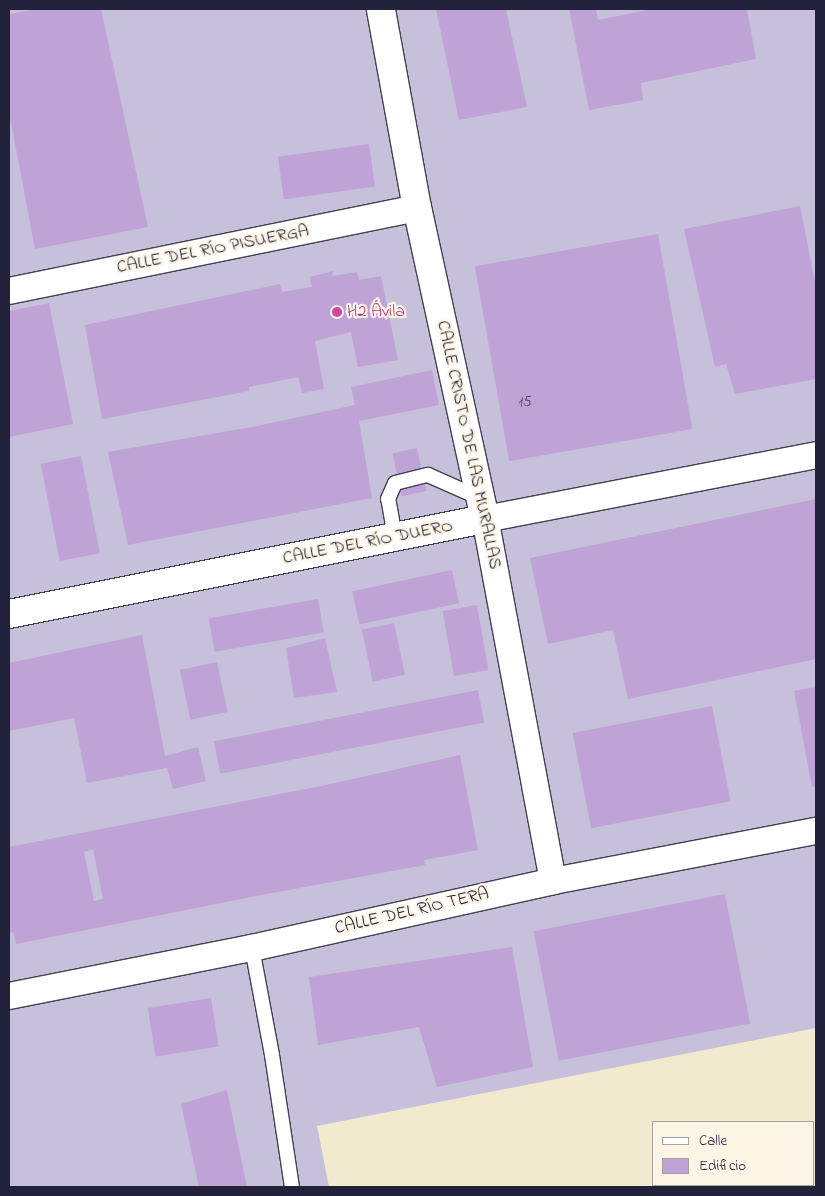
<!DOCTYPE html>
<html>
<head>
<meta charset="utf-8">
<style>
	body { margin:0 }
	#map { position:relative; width:825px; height:1196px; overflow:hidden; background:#f1eacf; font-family:"Indie Flower",sans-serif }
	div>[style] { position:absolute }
	.industrial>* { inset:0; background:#c6c0da }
	.building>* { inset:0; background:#bfa3d6; transform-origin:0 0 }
	.roads { filter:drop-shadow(1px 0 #414051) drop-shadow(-1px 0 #414051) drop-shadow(0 1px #414051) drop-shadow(0 -1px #414051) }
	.service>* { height:14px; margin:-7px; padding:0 7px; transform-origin:7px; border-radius:7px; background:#fff }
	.minor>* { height:26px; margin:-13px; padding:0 13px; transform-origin:13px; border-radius:13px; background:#fff }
	.tertiary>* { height:28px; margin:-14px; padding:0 14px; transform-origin:14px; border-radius:14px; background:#fff }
	.dots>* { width:14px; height:14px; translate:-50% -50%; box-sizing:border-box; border:2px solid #fcf5e5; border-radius:50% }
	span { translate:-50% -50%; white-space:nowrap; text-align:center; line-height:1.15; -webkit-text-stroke:4.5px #fcf5e5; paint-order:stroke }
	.number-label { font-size:15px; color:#494262 }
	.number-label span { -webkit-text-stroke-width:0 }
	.street-label { font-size:18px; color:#22223b }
	.hotel-label { font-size:18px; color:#b23c85 }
	.left { translate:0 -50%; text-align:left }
	.frame { position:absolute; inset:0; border:10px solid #22223b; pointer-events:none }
	.legend { position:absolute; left:652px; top:1121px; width:162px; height:65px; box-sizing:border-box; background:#fcf5e5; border:1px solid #a5a1a1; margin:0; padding:6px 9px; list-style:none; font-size:15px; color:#22223b }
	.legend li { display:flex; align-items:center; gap:10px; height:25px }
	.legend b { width:25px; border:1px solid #a5a1a1 }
</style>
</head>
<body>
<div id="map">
	<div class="industrial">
		<i style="clip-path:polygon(9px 9px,816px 9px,816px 1028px,317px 1126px,329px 1187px,9px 1187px)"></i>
	</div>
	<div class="building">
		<i style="clip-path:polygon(37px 9px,101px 9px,148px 227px,35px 249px,9px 112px,9px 14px)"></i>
		<i style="clip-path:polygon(436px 9px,506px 9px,527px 107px,459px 120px)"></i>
		<i style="clip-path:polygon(569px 9px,596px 9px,598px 20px,652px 9px,747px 9px,756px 59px,641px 83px,643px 100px,589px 110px)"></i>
		<i style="left:369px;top:144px;width:43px;height:92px;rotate:82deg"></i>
		<i style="clip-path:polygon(800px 206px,816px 287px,816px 379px,735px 394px,726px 364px,715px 367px,684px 229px)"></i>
		<i style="left:658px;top:234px;width:198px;height:186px;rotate:80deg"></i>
		<i style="clip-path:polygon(333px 271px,332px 276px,357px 272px,359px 280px,381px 276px,398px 360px,358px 367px,351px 332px,315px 341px,324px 389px,302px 393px,298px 377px,249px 387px,249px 391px,102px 419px,85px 325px,280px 284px,282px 292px,312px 287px,310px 277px)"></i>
		<i style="clip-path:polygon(49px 303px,73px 424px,9px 437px,9px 311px)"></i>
		<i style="clip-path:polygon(432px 370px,439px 405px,359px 421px,372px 498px,128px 545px,108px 452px,257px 426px,355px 405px,351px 387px)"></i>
		<i style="left:417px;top:448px;width:44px;height:25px;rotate:78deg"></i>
		<i style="left:81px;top:456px;width:99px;height:41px;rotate:79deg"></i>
		<i style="clip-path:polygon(816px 499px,816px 659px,628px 699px,613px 630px,548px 644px,530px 558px)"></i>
		<i style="left:452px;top:570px;width:34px;height:102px;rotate:78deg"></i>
		<i style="left:318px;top:599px;width:34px;height:111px;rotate:80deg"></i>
		<i style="left:477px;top:605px;width:66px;height:35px;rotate:80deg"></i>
		<i style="left:394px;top:623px;width:53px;height:33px;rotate:78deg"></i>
		<i style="clip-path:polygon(142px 635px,165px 756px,198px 747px,206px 781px,173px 789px,167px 768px,87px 783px,74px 718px,9px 731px,9px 663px)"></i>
		<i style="clip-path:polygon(325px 638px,337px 692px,294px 698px,286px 648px)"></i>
		<i style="left:217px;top:662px;width:51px;height:38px;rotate:78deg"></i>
		<i style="clip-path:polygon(816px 687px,816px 786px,812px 787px,794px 691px)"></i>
		<i style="left:478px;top:690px;width:33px;height:269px;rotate:79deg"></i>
		<i style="left:712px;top:706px;width:97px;height:142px;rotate:79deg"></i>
		<i style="clip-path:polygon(evenodd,460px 755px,478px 850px,424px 860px,425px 865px,261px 895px,16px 944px,13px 932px,9px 933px,9px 847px,326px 785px,460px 755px,93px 849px,103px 899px,94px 901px,84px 852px,93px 849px)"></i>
		<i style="left:725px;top:894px;width:132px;height:195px;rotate:79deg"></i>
		<i style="clip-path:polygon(512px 947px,533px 1067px,437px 1087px,419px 1027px,318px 1045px,309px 977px)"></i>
		<i style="left:211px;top:998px;width:49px;height:64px;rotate:81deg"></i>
		<i style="clip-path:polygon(227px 1090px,247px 1187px,199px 1187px,181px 1104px)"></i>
	</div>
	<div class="roads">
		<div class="service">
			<i style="left:395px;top:537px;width:39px;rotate:-100deg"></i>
			<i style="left:388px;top:499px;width:17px;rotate:-66deg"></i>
			<i style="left:395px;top:483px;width:34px;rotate:-14deg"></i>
			<i style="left:428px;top:475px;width:57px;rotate:23.9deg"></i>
			<i style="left:252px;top:948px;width:109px;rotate:79.4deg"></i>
			<i style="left:272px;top:1055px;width:134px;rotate:81.4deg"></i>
		</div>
		<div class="minor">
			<i style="left:9px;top:291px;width:416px;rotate:-11.5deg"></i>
			<i style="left:553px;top:881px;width:368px;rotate:-100.6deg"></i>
			<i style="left:485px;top:519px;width:337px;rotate:-10.9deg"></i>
			<i style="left:9px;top:996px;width:248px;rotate:-11.2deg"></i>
			<i style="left:252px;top:948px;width:308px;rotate:-12.5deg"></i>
			<i style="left:553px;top:881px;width:268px;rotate:-10.8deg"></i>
		</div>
		<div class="tertiary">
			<i style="left:9px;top:614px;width:485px;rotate:-11.3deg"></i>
			<i style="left:485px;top:519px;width:318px;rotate:-102.3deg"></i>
			<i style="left:417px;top:208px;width:202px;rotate:-100.3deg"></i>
		</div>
	</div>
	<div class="dots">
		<i style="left:337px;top:312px;background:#d1479c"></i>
	</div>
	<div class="number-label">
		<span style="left:525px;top:403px">15</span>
	</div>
	<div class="street-label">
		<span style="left:213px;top:250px;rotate:-11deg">CALLE DEL RÍO PISUERGA</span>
		<span style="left:468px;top:445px;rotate:78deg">CALLE CRISTO DE LAS MURALLAS</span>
		<span style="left:368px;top:543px;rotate:-11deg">CALLE DEL RÍO DUERO</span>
		<span style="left:412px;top:912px;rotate:-13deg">CALLE DEL RÍO TERA</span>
	</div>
	<div class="hotel-label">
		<span class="left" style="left:347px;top:312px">H2 Ávila</span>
	</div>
	<div class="frame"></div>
	<ul class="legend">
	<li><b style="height:6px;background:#fff"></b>Calle</li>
	<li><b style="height:14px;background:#bfa3d6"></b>Edificio</li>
	</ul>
</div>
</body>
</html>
